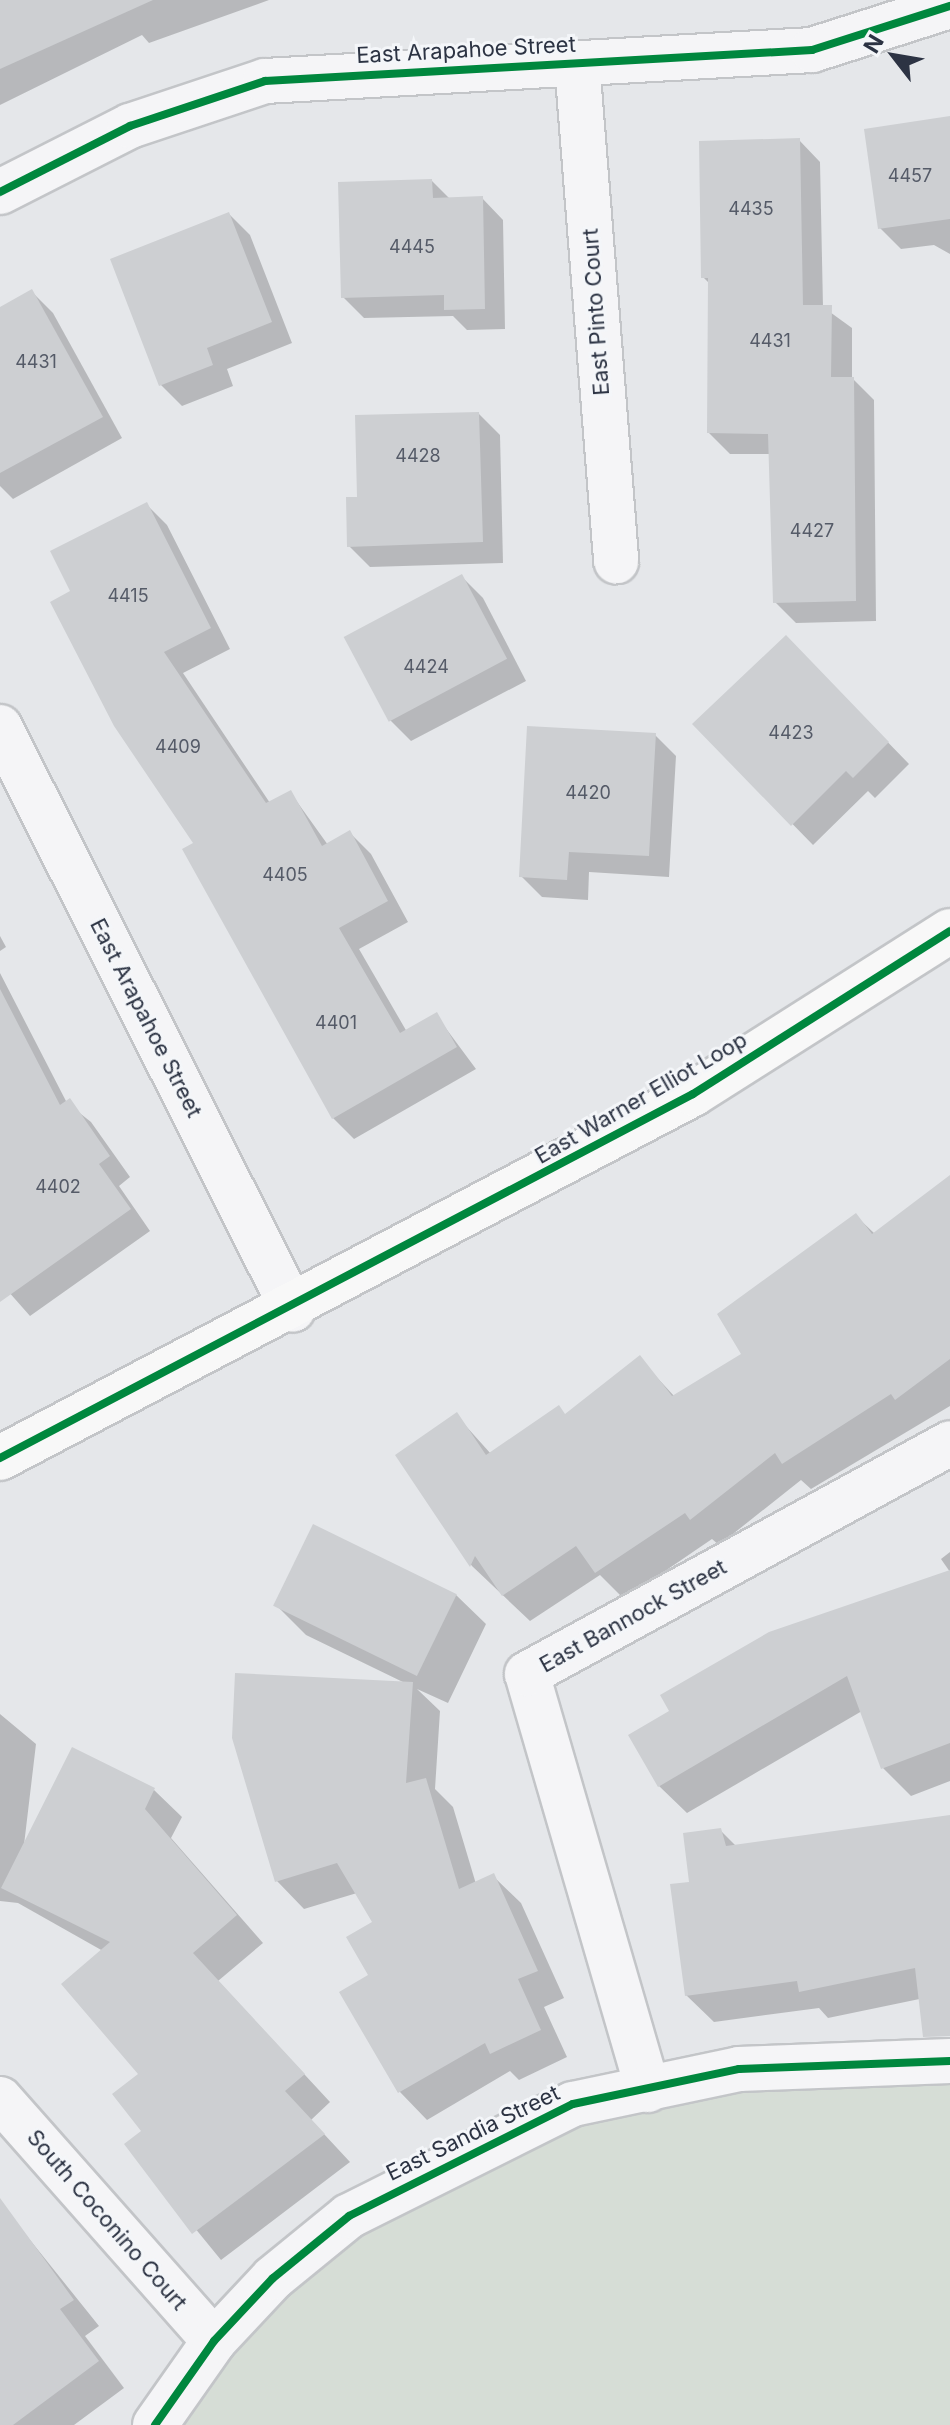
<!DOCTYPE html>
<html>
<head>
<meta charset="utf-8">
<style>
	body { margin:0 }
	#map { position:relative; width:950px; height:2425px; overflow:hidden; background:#e5e7ea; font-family:Inter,sans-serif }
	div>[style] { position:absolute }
	.green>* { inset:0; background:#d6ddd6 }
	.shadow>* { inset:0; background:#0003 }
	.building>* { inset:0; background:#cdcfd2; transform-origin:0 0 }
	.roads { filter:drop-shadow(2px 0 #c3c5c8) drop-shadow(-2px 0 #c3c5c8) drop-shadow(0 2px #c3c5c8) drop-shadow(0 -2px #c3c5c8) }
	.minor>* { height:44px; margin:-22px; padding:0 22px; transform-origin:22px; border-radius:22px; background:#f5f5f7 }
	.major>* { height:44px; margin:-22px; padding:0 22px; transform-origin:22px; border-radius:22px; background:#f8f8f8 }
	.cycleway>* { height:8px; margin:-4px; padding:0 4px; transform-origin:4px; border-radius:4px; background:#00873e }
	span { translate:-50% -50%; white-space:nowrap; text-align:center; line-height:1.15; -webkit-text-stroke:6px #f4f6f9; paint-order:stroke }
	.number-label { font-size:18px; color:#555b68 }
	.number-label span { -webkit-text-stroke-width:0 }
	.street-label { font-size:22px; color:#2c3343 }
	.north { position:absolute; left:854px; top:16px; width:80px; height:80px; -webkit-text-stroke:6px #f4f6f9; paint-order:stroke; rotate:301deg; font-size:22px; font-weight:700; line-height:32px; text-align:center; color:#2c3343 }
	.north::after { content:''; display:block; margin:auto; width:28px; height:36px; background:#2c3343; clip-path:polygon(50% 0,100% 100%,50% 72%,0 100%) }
</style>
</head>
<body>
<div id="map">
	<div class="green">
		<i style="clip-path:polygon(950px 2061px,950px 2425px,155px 2425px,273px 2278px,573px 2104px)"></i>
	</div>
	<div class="shadow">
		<i style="clip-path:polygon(0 0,269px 0,149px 43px,142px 35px,0 105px)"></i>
		<i style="clip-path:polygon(950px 118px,950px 254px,934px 245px,901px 249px,880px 228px)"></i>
		<i style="clip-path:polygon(799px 140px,820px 162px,823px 307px,852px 328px,852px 378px,874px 400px,876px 621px,796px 623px,775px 602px,771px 454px,730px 454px,709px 433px,710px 284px,703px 277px)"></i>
		<i style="clip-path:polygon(432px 181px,450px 199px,482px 198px,503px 220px,505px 329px,467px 330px,453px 316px,364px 318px,343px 297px)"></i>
		<i style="clip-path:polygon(229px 214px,250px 235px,292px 343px,227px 369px,233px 386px,182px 406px,161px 385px)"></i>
		<i style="clip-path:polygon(32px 292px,53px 313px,122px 438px,13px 499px,0 486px,0 309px)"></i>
		<i style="clip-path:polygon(479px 414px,500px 435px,503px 563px,370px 567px,349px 546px,359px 499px)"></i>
		<i style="clip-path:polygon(146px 504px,167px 525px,230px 649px,183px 673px,270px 803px,290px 792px,328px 845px,350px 833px,371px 854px,408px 922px,359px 949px,407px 1032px,436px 1015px,476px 1069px,354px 1139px,333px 1118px,73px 592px)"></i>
		<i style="clip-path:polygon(462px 577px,483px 598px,526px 681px,411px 741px,390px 720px)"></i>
		<i style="clip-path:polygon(806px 658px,909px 764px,875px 798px,868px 791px,813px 845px,695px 724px)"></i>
		<i style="clip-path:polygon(655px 735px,676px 756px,669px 877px,589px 872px,588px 900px,542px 897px,521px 876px)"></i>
		<i style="clip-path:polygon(0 936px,6px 947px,0 951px)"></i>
		<i style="clip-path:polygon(0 973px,67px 1103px,91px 1122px,130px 1177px,119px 1186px,150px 1231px,30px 1316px,0 1282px)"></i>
		<i style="clip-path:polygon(950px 1177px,950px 1406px,811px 1489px,801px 1480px,719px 1545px,712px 1539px,624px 1599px,600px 1575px,530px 1621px,472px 1566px,397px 1456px,456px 1415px,491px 1454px,566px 1416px,639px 1358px,675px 1397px,744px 1354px,856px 1216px,875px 1234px)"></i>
		<i style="clip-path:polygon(314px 1527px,456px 1595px,486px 1624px,448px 1703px,417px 1689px,440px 1711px,435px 1789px,453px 1807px,476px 1884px,493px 1876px,521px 1903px,564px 1998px,544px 2007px,567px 2057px,519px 2080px,510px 2071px,427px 2120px,400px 2092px,375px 1923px,357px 1893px,304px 1909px,277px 1881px,407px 1684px,306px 1635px,277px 1606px)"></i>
		<i style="clip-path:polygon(950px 1552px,950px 1572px,941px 1559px)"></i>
		<i style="clip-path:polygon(950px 1572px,950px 1781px,911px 1796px,883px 1768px,862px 1711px,687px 1813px,659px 1786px)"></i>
		<i style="clip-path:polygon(0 1714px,36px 1744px,24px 1845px,154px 1790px,182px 1817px,171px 1838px,263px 1943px,218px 1981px,330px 2102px,311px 2120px,350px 2162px,221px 2260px,127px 2145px,144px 2132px,141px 2075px,103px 1951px,18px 1903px,0 1901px)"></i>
		<i style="clip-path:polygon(950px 1817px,950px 2006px,934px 1996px,828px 2018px,819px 2008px,714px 2022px,686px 1995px,692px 1884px,720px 1830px,736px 1846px)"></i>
		<i style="clip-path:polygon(18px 2225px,99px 2326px,85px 2336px,124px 2388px,74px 2425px,0 2425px,0 2238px)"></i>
	</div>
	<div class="building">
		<i style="clip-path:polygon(0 0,153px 0,0 69px)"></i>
		<i style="clip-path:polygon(950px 116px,950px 219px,878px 229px,864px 129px)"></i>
		<i style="clip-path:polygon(800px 138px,803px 305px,832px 305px,831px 377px,854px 377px,856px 601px,773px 603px,768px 434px,707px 433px,708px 278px,701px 278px,699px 141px)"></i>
		<i style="clip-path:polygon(432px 179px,433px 198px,483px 196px,485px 309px,444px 310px,444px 295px,341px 298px,338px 182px)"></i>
		<i style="clip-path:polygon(229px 212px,272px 322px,207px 348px,213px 365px,159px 386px,110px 259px)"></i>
		<i style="clip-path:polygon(32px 289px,103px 417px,0 473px,0 307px)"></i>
		<i style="clip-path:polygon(479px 412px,483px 542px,347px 547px,346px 497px,357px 497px,355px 415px)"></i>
		<i style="clip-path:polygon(147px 502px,211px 628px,164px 652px,266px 803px,291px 790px,322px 846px,350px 830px,388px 901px,339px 928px,400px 1033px,437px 1012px,457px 1047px,332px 1119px,182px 849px,193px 843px,114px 726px,50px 602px,70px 591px,50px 551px)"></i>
		<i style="left:462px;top:574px;width:96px;height:134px;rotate:62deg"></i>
		<i style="clip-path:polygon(786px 635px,889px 742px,853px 778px,846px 771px,791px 826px,692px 724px)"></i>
		<i style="clip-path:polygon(527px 726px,656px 733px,649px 856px,569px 852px,567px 880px,519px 877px)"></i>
		<i style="clip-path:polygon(0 989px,60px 1105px,70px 1098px,110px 1156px,99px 1164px,131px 1209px,0 1302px)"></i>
		<i style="clip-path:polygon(950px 1175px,950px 1359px,895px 1400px,891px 1394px,782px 1464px,775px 1453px,690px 1520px,685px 1513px,595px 1573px,576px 1546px,502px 1596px,475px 1556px,470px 1567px,395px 1455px,457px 1412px,486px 1455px,559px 1405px,565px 1414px,640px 1355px,672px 1396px,741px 1354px,717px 1314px,856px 1213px,872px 1234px)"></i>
		<i style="left:313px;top:1524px;width:160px;height:91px;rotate:26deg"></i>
		<i style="clip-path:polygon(950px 1570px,950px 1743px,881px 1769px,847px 1676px,658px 1787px,628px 1735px,669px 1711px,660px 1695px,769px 1632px)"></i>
		<i style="clip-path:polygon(235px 1673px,413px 1682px,406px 1783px,426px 1778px,459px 1889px,494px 1873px,538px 1971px,518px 1979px,541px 2030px,490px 2054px,485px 2043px,398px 2093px,339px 1992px,368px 1975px,346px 1937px,372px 1922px,337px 1863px,275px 1882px,232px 1738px)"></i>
		<i style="clip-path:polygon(72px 1747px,155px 1788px,145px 1809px,237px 1915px,193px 1953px,305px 2074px,285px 2091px,325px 2134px,192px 2234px,124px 2144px,141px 2131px,112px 2094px,138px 2074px,61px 1984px,110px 1942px,1px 1888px)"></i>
		<i style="clip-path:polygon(950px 1815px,950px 2036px,923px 2037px,915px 1968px,799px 1992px,797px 1981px,685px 1996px,670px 1884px,689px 1882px,683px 1833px,721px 1828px,726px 1846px)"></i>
		<i style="clip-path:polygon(0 2198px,74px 2300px,60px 2309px,99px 2361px,13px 2425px,0 2425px)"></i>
	</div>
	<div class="roads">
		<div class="minor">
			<i style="left:577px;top:63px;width:500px;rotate:85.5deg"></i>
			<i style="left:0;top:192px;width:146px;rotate:-26.9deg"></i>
			<i style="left:130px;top:126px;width:142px;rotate:-18.4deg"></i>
			<i style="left:265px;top:81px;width:548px;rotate:-3.24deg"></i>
			<i style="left:812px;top:50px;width:145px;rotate:-17.7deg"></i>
			<i style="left:0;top:727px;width:652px;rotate:63.32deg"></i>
			<i style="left:648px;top:2090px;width:433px;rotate:-106.2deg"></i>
			<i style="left:527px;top:1674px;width:482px;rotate:-28.6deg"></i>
			<i style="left:0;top:2099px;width:323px;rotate:48.5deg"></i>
			<i style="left:155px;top:2425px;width:103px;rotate:-54.9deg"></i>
			<i style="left:214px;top:2341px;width:86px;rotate:-46.9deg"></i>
			<i style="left:273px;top:2278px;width:98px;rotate:-39.2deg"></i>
			<i style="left:349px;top:2216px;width:250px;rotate:-26.6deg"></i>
			<i style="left:573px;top:2104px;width:170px;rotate:-11.9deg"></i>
			<i style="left:739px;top:2069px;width:211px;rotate:-2.2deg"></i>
		</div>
		<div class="major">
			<i style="left:0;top:1458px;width:783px;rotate:-27.71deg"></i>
			<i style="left:693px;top:1094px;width:304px;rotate:-32.4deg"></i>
		</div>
	</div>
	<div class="cycleway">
		<i style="left:0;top:192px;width:146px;rotate:-26.9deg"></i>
		<i style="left:130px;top:126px;width:142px;rotate:-18.4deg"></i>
		<i style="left:265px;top:81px;width:548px;rotate:-3.24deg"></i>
		<i style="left:812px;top:50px;width:145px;rotate:-17.7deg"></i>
		<i style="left:0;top:1458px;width:783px;rotate:-27.71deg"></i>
		<i style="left:693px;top:1094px;width:304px;rotate:-32.4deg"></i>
		<i style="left:155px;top:2425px;width:103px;rotate:-54.9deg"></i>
		<i style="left:214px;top:2341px;width:86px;rotate:-46.9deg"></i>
		<i style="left:273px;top:2278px;width:98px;rotate:-39.2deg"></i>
		<i style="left:349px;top:2216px;width:250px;rotate:-26.6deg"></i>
		<i style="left:573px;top:2104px;width:170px;rotate:-11.9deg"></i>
		<i style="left:739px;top:2069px;width:211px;rotate:-2.2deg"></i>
	</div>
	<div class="number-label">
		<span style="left:910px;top:176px">4457</span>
		<span style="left:751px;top:209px">4435</span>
		<span style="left:412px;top:247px">4445</span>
		<span style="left:770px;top:341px">4431</span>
		<span style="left:36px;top:362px">4431</span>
		<span style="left:418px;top:456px">4428</span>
		<span style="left:812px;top:531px">4427</span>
		<span style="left:128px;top:596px">4415</span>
		<span style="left:426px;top:667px">4424</span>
		<span style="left:791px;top:733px">4423</span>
		<span style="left:178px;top:747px">4409</span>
		<span style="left:588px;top:793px">4420</span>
		<span style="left:285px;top:875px">4405</span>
		<span style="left:336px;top:1023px">4401</span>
		<span style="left:58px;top:1187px">4402</span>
	</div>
	<div class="street-label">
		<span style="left:466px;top:50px;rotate:-3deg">East Arapahoe Street</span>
		<span style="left:596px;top:312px;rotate:-94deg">East Pinto Court</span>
		<span style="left:146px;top:1018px;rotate:63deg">East Arapahoe Street</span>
		<span style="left:641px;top:1098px;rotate:-30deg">East Warner Elliot Loop</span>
		<span style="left:633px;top:1616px;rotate:-29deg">East Bannock Street</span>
		<span style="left:473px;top:2133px;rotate:-26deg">East Sandia Street</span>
		<span style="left:107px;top:2220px;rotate:49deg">South Coconino Court</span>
	</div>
	<div class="north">N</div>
</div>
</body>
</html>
